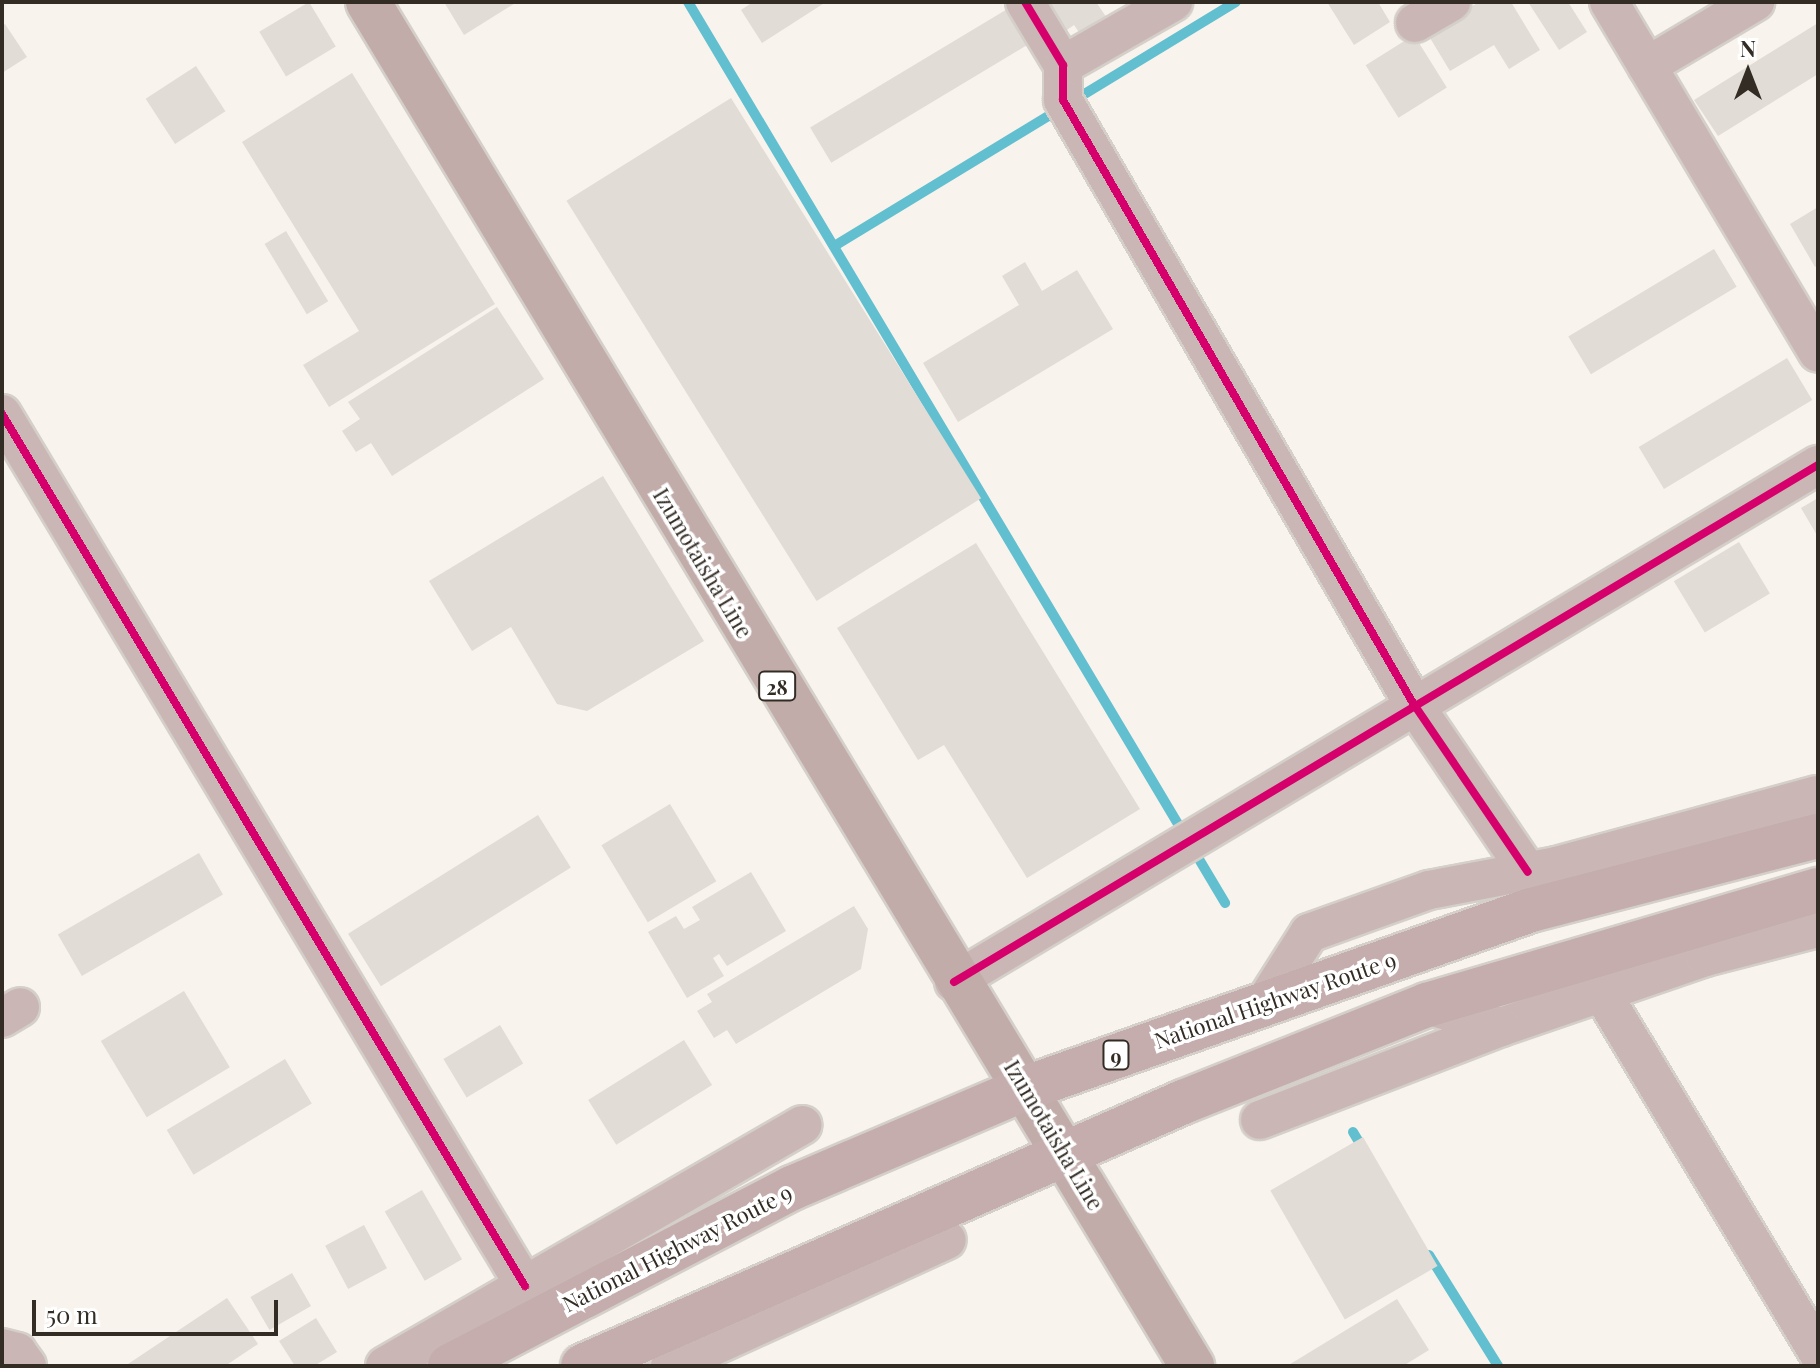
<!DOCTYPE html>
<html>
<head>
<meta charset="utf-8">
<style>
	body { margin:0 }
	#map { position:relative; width:1820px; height:1368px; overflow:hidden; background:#f8f3ec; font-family:"Playfair Display",serif }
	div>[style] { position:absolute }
	.stream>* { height:10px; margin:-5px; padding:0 5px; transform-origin:5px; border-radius:5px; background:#62bfcf }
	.building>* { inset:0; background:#e1dcd5; transform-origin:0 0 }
	.roads { filter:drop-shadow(2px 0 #d4cfc9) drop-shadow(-2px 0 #d4cfc9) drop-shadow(0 2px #d4cfc9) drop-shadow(0 -2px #d4cfc9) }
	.minor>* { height:38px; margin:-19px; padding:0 19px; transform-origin:19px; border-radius:19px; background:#cab7b5 }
	.major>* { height:44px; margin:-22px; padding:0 22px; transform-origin:22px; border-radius:22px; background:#c2acaa }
	.highway>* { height:44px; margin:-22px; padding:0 22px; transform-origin:22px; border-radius:22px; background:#c4adac }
	.cycleway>* { height:8px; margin:-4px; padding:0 4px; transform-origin:4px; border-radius:4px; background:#d6006c }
	span { translate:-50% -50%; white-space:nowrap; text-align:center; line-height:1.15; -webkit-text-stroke:7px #fff; paint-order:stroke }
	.shield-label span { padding:2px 6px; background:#fff; border:2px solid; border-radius:6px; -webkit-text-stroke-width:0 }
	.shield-label { font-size:20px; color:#322c24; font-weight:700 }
	.street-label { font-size:22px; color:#322c24 }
	.frame { position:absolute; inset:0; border:4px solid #322c24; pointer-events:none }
	.north { position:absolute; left:1708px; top:32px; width:80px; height:80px; -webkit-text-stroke:6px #fff; paint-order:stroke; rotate:0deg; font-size:22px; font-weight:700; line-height:32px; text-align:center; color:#322c24 }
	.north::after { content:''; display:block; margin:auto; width:28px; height:36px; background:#322c24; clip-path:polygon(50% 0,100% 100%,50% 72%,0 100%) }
	.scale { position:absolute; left:32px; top:1300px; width:246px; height:36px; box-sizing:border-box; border:4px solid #322c24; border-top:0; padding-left:10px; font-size:24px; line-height:28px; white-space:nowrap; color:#322c24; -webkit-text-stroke:6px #fff; paint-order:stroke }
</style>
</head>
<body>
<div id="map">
	<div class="stream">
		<i style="left:688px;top:2px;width:1049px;rotate:59.2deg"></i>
		<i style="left:836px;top:245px;width:468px;rotate:-31.3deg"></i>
		<i style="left:1353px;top:1132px;width:21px;rotate:59deg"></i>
		<i style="left:1429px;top:1255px;width:131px;rotate:58.1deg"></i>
	</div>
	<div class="building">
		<i style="left:309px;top:2px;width:52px;height:58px;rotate:59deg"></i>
		<i style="clip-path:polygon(444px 2px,517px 2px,464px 35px)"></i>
		<i style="clip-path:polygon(753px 2px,826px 2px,762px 43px,741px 10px)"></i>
		<i style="clip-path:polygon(1053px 2px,1096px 2px,1109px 21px,1083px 38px,1074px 25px,1064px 32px,1047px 6px)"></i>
		<i style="clip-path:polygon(1327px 2px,1378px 2px,1390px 22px,1354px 45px)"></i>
		<i style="clip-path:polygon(1479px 2px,1511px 2px,1540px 50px,1509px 69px,1494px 45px,1450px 71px,1427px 33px)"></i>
		<i style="clip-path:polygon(1528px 2px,1568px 2px,1587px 32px,1559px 50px)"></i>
		<i style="left:1009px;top:8px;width:41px;height:232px;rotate:59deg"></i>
		<i style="clip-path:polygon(1818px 23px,1818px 74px,1718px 136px,1694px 100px)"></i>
		<i style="clip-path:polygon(5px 24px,27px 57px,2px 73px,2px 26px)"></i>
		<i style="left:1414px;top:35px;width:62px;height:57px;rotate:58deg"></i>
		<i style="left:196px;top:66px;width:54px;height:60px;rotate:57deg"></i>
		<i style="clip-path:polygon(352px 73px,495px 304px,329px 407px,303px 365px,359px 331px,242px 142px)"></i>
		<i style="left:731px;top:98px;width:472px;height:194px;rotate:58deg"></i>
		<i style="clip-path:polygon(1818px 207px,1818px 265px,1815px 267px,1790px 224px)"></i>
		<i style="left:286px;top:231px;width:82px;height:25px;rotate:59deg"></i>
		<i style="left:1714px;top:249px;width:44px;height:170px;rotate:59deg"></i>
		<i style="clip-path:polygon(1025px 262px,1042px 291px,1077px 270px,1113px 329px,958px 422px,923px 363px,1019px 305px,1002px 276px)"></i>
		<i style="clip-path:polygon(497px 307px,544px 379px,392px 476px,371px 443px,356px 452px,342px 431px,360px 419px,348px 402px)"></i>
		<i style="left:1787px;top:358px;width:49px;height:173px;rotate:59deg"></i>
		<i style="clip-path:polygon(603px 476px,704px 641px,587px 711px,557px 704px,511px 627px,472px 651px,429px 581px)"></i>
		<i style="clip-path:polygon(1818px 498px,1818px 537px,1801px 508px)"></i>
		<i style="left:1739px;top:542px;width:60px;height:76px;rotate:59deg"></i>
		<i style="clip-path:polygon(976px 543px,1140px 809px,1027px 878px,944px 745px,918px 760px,837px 628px)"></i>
		<i style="left:670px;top:804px;width:90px;height:80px;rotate:59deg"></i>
		<i style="left:538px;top:815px;width:62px;height:224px;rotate:58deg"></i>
		<i style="left:199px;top:853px;width:48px;height:163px;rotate:60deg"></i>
		<i style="clip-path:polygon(751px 872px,786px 931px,727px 966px,719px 954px,713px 958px,724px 976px,687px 998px,648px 932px,676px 916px,684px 929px,700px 920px,692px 907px)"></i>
		<i style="clip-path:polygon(854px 906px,868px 929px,861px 969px,736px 1044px,727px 1030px,714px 1038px,697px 1011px,712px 1002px,707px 994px)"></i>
		<i style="left:184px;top:991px;width:89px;height:97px;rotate:59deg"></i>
		<i style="left:500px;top:1025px;width:45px;height:66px;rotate:59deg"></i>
		<i style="left:684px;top:1040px;width:53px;height:113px;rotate:58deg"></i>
		<i style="left:285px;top:1059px;width:52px;height:138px;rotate:59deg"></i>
		<i style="left:1363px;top:1137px;width:149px;height:107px;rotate:60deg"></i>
		<i style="left:422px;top:1190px;width:80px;height:43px;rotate:60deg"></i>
		<i style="left:364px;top:1225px;width:49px;height:44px;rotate:62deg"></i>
		<i style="left:292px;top:1273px;width:38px;height:48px;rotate:60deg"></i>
		<i style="clip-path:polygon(227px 1298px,258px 1344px,225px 1366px,125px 1366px)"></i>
		<i style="clip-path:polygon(1397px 1299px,1429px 1350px,1403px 1366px,1287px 1366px)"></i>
		<i style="clip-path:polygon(316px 1318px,337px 1352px,314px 1366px,295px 1366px,279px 1341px)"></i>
	</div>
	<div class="roads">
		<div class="minor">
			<i style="left:1025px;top:2px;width:74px;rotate:58.9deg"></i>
			<i style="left:1063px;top:65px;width:35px;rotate:90deg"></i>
			<i style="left:1063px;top:100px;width:697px;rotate:59.87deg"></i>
			<i style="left:1413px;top:703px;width:204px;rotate:55.8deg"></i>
			<i style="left:1609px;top:2px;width:408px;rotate:59.2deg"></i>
			<i style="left:1415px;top:23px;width:42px;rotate:-30.3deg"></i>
			<i style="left:1063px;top:65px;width:127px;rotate:-29.8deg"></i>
			<i style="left:1647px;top:66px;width:126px;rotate:-30.7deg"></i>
			<i style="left:2px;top:414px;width:1017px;rotate:59.05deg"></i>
			<i style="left:954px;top:982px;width:1007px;rotate:-30.9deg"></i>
			<i style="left:1602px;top:993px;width:419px;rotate:59deg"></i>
			<i style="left:1264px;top:1004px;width:84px;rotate:-57.6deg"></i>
			<i style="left:1309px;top:933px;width:127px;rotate:-19.7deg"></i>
			<i style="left:1429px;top:890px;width:129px;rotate:-10.7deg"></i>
			<i style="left:1556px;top:866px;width:271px;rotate:-15.2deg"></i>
			<i style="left:1427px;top:1005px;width:77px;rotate:16.6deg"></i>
			<i style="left:1501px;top:1027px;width:216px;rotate:-18.9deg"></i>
			<i style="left:1705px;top:957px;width:117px;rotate:-14.4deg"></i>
			<i style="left:2px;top:1018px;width:21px;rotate:-31deg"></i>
			<i style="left:1260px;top:1120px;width:258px;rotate:-21.1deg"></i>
			<i style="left:2px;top:1348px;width:16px;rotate:15deg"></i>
			<i style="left:17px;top:1352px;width:17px;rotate:54deg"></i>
			<i style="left:385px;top:1366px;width:482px;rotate:-30deg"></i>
			<i style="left:670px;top:1366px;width:304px;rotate:-24.5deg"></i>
		</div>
		<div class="major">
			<i style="left:368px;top:2px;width:1594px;rotate:58.86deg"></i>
		</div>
		<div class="highway">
			<i style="left:450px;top:1366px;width:386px;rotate:-27.5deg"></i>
			<i style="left:792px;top:1188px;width:258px;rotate:-23.1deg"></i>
			<i style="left:1029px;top:1087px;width:532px;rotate:-19.42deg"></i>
			<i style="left:1531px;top:910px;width:296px;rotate:-14.5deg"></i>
			<i style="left:583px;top:1366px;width:656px;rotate:-23.75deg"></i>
			<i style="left:1183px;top:1102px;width:263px;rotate:-21.7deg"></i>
			<i style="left:1427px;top:1005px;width:408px;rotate:-16.4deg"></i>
		</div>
	</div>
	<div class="cycleway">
		<i style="left:1025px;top:2px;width:74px;rotate:58.9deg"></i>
		<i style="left:1063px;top:65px;width:35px;rotate:90deg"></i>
		<i style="left:1063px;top:100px;width:697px;rotate:59.87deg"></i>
		<i style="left:1413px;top:703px;width:204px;rotate:55.8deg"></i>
		<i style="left:2px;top:414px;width:1017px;rotate:59.05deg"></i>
		<i style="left:954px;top:982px;width:1007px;rotate:-30.9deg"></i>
	</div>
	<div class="shield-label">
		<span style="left:777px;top:686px">28</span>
		<span style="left:1116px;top:1055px">9</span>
	</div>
	<div class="street-label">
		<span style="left:703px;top:563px;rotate:59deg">Izumotaisha Line</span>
		<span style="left:1275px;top:1000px;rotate:-19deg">National Highway Route 9</span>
		<span style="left:1054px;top:1135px;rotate:59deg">Izumotaisha Line</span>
		<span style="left:677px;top:1248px;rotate:-27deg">National Highway Route 9</span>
	</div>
	<div class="frame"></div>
	<div class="north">N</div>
	<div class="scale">50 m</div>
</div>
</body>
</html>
